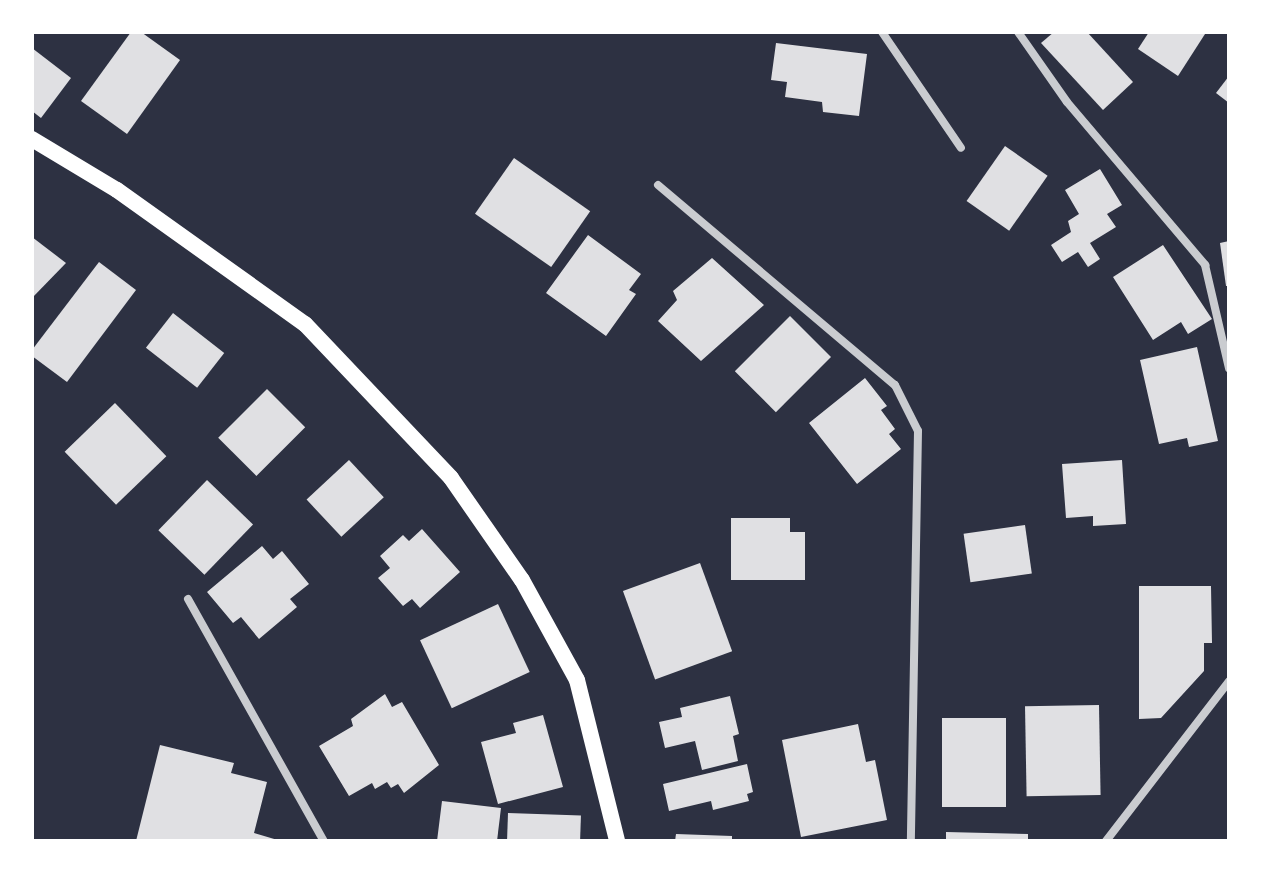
<!DOCTYPE html>
<html>
<head>
<meta charset="utf-8">
<style>
	body { margin:0 }
	#map { position:relative; width:1261px; height:873px; overflow:hidden; background:#2d3142; font-family:Poppins,sans-serif }
	div>[style] { position:absolute }
	.building>* { inset:0; background:#e0e0e3; transform-origin:0 0 }
	.minor>* { height:8px; margin:-4px; padding:0 4px; transform-origin:4px; border-radius:4px; background:#caccd0 }
	.secondary>* { height:16px; margin:-8px; padding:0 8px; transform-origin:8px; border-radius:8px; background:#fff }
	span { translate:-50% -50%; white-space:nowrap; text-align:center; line-height:1.15; -webkit-text-stroke:6px #fff; paint-order:stroke }
	.frame { position:absolute; inset:0; border:34px solid #fff; pointer-events:none }
</style>
</head>
<body>
<div id="map">
	<div class="building">
		<i style="clip-path:polygon(131px 32px,141px 32px,180px 60px,127px 134px,81px 101px)"></i>
		<i style="clip-path:polygon(1054px 32px,1087px 32px,1133px 82px,1103px 110px,1041px 43px)"></i>
		<i style="clip-path:polygon(1149px 32px,1201px 32px,1205px 34px,1178px 76px,1138px 49px)"></i>
		<i style="clip-path:polygon(776px 43px,867px 54px,859px 116px,823px 112px,822px 102px,785px 97px,787px 82px,771px 80px)"></i>
		<i style="clip-path:polygon(32px 48px,71px 78px,41px 118px,32px 111px)"></i>
		<i style="clip-path:polygon(1229px 76px,1229px 103px,1216px 93px)"></i>
		<i style="left:1005px;top:146px;width:52px;height:67px;rotate:35deg"></i>
		<i style="left:514px;top:158px;width:93px;height:68px;rotate:35deg"></i>
		<i style="clip-path:polygon(1100px 169px,1122px 205px,1107px 214px,1116px 227px,1090px 243px,1100px 259px,1088px 267px,1078px 252px,1062px 262px,1051px 245px,1071px 232px,1068px 221px,1079px 214px,1065px 190px)"></i>
		<i style="clip-path:polygon(588px 235px,641px 274px,629px 290px,636px 294px,606px 336px,546px 293px)"></i>
		<i style="clip-path:polygon(32px 237px,66px 263px,32px 298px)"></i>
		<i style="clip-path:polygon(1229px 241px,1229px 286px,1226px 286px,1220px 243px)"></i>
		<i style="clip-path:polygon(1163px 245px,1212px 319px,1188px 334px,1181px 322px,1153px 340px,1113px 277px)"></i>
		<i style="clip-path:polygon(712px 258px,764px 305px,701px 361px,658px 321px,677px 300px,673px 291px)"></i>
		<i style="clip-path:polygon(99px 262px,136px 290px,67px 382px,32px 356px,32px 350px)"></i>
		<i style="left:173px;top:313px;width:65px;height:44px;rotate:38deg"></i>
		<i style="left:790px;top:316px;width:58px;height:78px;rotate:45deg"></i>
		<i style="clip-path:polygon(1197px 347px,1218px 441px,1189px 447px,1187px 438px,1159px 444px,1140px 360px)"></i>
		<i style="clip-path:polygon(865px 378px,887px 406px,881px 410px,895px 429px,889px 434px,901px 449px,857px 484px,809px 423px)"></i>
		<i style="left:267px;top:389px;width:54px;height:69px;rotate:45deg"></i>
		<i style="left:115px;top:403px;width:74px;height:70px;rotate:46deg"></i>
		<i style="left:349px;top:460px;width:51px;height:58px;rotate:47deg"></i>
		<i style="clip-path:polygon(1122px 460px,1126px 524px,1093px 526px,1093px 516px,1066px 518px,1062px 464px)"></i>
		<i style="left:207px;top:480px;width:64px;height:70px;rotate:44deg"></i>
		<i style="clip-path:polygon(731px 518px,790px 518px,790px 532px,805px 532px,805px 580px,731px 580px)"></i>
		<i style="left:1025px;top:525px;width:49px;height:62px;rotate:82deg"></i>
		<i style="clip-path:polygon(422px 529px,460px 572px,420px 608px,412px 599px,403px 606px,378px 578px,390px 568px,380px 556px,403px 535px,409px 541px)"></i>
		<i style="clip-path:polygon(262px 546px,273px 559px,282px 551px,309px 584px,290px 599px,297px 607px,259px 639px,241px 617px,233px 623px,207px 592px)"></i>
		<i style="left:700px;top:563px;width:94px;height:82px;rotate:70deg"></i>
		<i style="clip-path:polygon(1139px 586px,1211px 586px,1212px 643px,1204px 643px,1204px 671px,1161px 718px,1139px 719px)"></i>
		<i style="left:498px;top:604px;width:75px;height:86px;rotate:65deg"></i>
		<i style="clip-path:polygon(385px 694px,392px 707px,402px 702px,439px 765px,404px 793px,398px 784px,391px 788px,387px 782px,375px 789px,372px 783px,349px 796px,319px 746px,353px 726px,351px 719px)"></i>
		<i style="clip-path:polygon(730px 696px,739px 734px,733px 736px,738px 761px,702px 770px,695px 741px,665px 748px,659px 722px,682px 717px,680px 708px)"></i>
		<i style="left:1099px;top:705px;width:90px;height:74px;rotate:89deg"></i>
		<i style="clip-path:polygon(543px 715px,563px 787px,498px 804px,481px 742px,516px 733px,513px 723px)"></i>
		<i style="left:942px;top:718px;width:64px;height:89px"></i>
		<i style="clip-path:polygon(858px 724px,866px 762px,875px 760px,887px 820px,801px 837px,782px 740px)"></i>
		<i style="clip-path:polygon(160px 745px,234px 763px,231px 773px,267px 782px,254px 833px,281px 841px,136px 841px)"></i>
		<i style="clip-path:polygon(747px 764px,753px 792px,747px 794px,749px 801px,713px 810px,711px 801px,669px 811px,663px 784px)"></i>
		<i style="clip-path:polygon(442px 801px,501px 808px,497px 841px,437px 841px)"></i>
		<i style="left:508px;top:813px;width:73px;height:28px;rotate:2deg"></i>
		<i style="clip-path:polygon(946px 832px,1028px 834px,1028px 841px,946px 841px)"></i>
		<i style="clip-path:polygon(676px 834px,732px 836px,732px 841px,675px 841px)"></i>
	</div>
	<div class="minor">
		<i style="left:882px;top:32px;width:140px;rotate:55.7deg"></i>
		<i style="left:1018px;top:32px;width:85px;rotate:55deg"></i>
		<i style="left:1067px;top:102px;width:214px;rotate:49.7deg"></i>
		<i style="left:1205px;top:265px;width:106px;rotate:76.9deg"></i>
		<i style="left:658px;top:185px;width:310px;rotate:40.2deg"></i>
		<i style="left:895px;top:385px;width:51px;rotate:63.4deg"></i>
		<i style="left:918px;top:431px;width:410px;rotate:91deg"></i>
		<i style="left:188px;top:599px;width:278px;rotate:60.7deg"></i>
		<i style="left:1106px;top:841px;width:202px;rotate:-52.4deg"></i>
	</div>
	<div class="secondary">
		<i style="left:32px;top:139px;width:99px;rotate:31deg"></i>
		<i style="left:117px;top:190px;width:231px;rotate:35.5deg"></i>
		<i style="left:305px;top:324px;width:212px;rotate:46.5deg"></i>
		<i style="left:451px;top:478px;width:124px;rotate:55.2deg"></i>
		<i style="left:522px;top:580px;width:114px;rotate:61.2deg"></i>
		<i style="left:577px;top:680px;width:166px;rotate:76deg"></i>
	</div>
	<div class="frame"></div>
</div>
</body>
</html>
